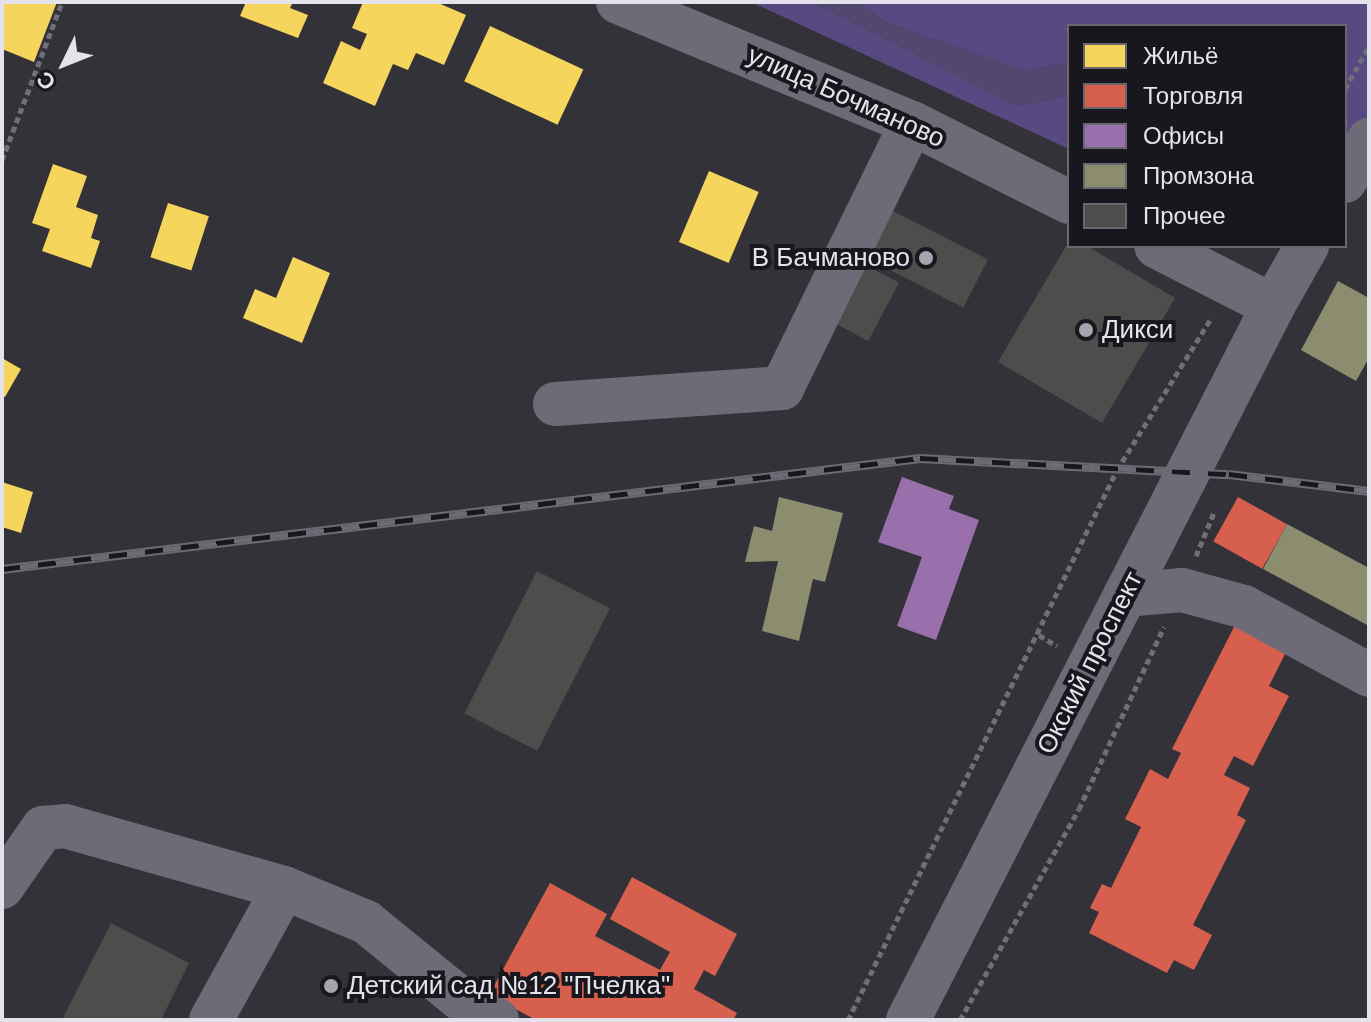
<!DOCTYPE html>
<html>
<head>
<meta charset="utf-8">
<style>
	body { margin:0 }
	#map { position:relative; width:1371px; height:1022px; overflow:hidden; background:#333238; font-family:Helvetica,sans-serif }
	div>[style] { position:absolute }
	.green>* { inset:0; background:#52486f }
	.forest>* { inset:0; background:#594982 }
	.homes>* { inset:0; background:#f6d55c; transform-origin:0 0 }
	.shops>* { inset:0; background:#d6604d; transform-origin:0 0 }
	.offices>* { inset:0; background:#9970ab }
	.industry>* { inset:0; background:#8c8c6e }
	.building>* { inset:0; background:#4f4c4c; transform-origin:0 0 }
	.path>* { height:5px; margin-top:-2.5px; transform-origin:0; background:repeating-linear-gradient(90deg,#706e79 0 6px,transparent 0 10px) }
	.minor>* { height:44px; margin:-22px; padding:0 22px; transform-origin:22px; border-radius:22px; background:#6e6b79 }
	.major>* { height:44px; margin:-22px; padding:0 22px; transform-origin:22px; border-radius:22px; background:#6e6b78 }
	.rail>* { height:9px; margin-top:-4.5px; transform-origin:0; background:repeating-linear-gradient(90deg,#18171d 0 18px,#6d6a74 0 36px); box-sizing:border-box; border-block:2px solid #6d6a74 }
	.dots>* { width:22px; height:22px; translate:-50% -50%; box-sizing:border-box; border:4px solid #18171d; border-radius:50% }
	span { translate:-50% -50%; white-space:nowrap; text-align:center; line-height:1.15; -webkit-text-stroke:8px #18171d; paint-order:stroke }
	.street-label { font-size:26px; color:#e4e2eb }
	.poi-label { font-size:26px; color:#e4e2eb }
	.right { translate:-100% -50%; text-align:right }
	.left { translate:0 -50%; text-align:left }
	.frame { position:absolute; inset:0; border:4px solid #e4e2eb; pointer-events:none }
	.legend { position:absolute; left:1067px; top:24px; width:280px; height:224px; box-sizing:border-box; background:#18171d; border:2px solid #6a686f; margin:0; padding:10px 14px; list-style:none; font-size:24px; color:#e4e2eb }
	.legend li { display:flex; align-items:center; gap:16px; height:40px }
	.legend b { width:40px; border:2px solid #6a686f }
	.north { position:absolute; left:24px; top:24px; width:80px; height:80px; -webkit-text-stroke:6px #18171d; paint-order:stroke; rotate:227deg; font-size:22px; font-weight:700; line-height:32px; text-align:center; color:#e4e2eb }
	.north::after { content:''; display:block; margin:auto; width:28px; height:36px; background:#e4e2eb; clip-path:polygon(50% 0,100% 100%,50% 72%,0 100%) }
</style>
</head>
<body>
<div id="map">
	<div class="green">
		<i style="clip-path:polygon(812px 2px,859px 2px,883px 21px,1024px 71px,1069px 62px,1069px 95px,1019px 106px)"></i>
	</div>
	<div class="forest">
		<i style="clip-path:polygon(751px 2px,812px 2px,1019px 106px,1069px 95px,1069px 149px)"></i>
		<i style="clip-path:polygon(859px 2px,1369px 2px,1369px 114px,1345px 155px,1345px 26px,1069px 26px,1069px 62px,1024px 71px,883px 21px)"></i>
	</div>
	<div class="homes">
		<i style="clip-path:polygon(2px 2px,57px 2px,34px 62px,2px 49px)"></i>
		<i style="clip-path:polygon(246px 2px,293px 2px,290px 8px,308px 15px,298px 38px,240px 16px)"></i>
		<i style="clip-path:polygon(363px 2px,436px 2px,466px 15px,444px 65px,416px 53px,408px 70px,393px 64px,375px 106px,323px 83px,341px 41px,360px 50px,367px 34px,352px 28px)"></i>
		<i style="left:490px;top:26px;width:103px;height:61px;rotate:25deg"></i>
		<i style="clip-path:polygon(53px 164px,87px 176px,76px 207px,98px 215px,91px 238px,100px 241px,91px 268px,42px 251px,50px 229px,32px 223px)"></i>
		<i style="left:709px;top:171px;width:54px;height:77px;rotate:23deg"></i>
		<i style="left:168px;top:203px;width:43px;height:57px;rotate:18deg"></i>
		<i style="clip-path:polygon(293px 257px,330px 273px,302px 343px,243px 318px,255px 289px,276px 298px)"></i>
		<i style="clip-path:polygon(2px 358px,21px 369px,5px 397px,2px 396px)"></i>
		<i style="clip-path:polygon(2px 482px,33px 492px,21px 533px,2px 527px)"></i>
	</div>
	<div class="shops">
		<i style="left:1238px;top:497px;width:56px;height:51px;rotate:29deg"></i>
		<i style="clip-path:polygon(1236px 623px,1287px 650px,1269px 686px,1289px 696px,1253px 766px,1234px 756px,1224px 775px,1250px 788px,1237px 815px,1246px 820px,1193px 925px,1212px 935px,1194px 970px,1174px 960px,1167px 973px,1089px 933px,1099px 912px,1090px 908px,1102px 884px,1111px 888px,1141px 827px,1125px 819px,1150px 769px,1168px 779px,1181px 753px,1172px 749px)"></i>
		<i style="clip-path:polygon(632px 877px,737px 934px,715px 976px,704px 970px,694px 989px,737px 1013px,733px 1020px,536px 1020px,489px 995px,550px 883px,607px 914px,595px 936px,660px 970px,670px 952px,610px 919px)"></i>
	</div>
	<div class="offices">
		<i style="clip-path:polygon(902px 477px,954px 496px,949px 509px,979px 520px,936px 640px,897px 626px,922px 557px,878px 542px)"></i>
	</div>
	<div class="industry">
		<i style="clip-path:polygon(1338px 281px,1369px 298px,1369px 358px,1356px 381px,1301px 350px)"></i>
		<i style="clip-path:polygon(779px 497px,843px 513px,825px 582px,813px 579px,799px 641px,762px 631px,778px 561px,745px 562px,754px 526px,772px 531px)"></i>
		<i style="clip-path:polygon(1287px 524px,1369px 568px,1369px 626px,1263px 569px)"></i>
	</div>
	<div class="building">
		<i style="left:889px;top:209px;width:111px;height:54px;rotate:27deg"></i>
		<i style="clip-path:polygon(1069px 241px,1069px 246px,1087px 246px,1175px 298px,1102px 423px,998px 362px)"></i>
		<i style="left:862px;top:263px;width:42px;height:66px;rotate:28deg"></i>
		<i style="left:537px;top:571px;width:82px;height:160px;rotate:27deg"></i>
		<i style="clip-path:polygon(111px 923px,189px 963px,161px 1020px,62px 1020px)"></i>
	</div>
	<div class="path">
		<i style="left:1345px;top:89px;width:49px;rotate:-60.8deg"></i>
		<i style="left:2px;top:160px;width:169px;rotate:-69.2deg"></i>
		<i style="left:1196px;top:556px;width:50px;rotate:-67.6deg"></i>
		<i style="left:1039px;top:635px;width:21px;rotate:31deg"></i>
		<i style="left:848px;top:1020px;width:612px;rotate:-63.94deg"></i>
		<i style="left:1117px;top:470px;width:180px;rotate:-58.2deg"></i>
		<i style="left:960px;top:1020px;width:242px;rotate:-60.6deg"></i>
		<i style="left:1079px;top:809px;width:201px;rotate:-65deg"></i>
	</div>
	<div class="minor">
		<i style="left:1345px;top:181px;width:48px;rotate:-59.7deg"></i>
		<i style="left:1273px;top:306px;width:69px;rotate:-60.5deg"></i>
		<i style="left:555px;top:404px;width:228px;rotate:-4deg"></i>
		<i style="left:782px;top:388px;width:295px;rotate:-63.9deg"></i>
		<i style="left:1125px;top:595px;width:57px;rotate:-5deg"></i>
		<i style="left:1182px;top:590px;width:64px;rotate:15.3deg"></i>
		<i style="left:1244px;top:607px;width:142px;rotate:28.5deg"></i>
		<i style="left:2px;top:887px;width:72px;rotate:-55.2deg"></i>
		<i style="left:43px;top:828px;width:22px;rotate:-5deg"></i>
		<i style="left:65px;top:826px;width:228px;rotate:15.8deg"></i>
		<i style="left:284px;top:888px;width:89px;rotate:22.5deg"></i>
		<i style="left:366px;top:922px;width:130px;rotate:39.1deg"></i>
		<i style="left:467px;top:1004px;width:34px;rotate:28deg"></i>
		<i style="left:211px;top:1020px;width:151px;rotate:-61.1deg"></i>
	</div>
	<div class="major">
		<i style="left:618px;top:2px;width:318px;rotate:22.4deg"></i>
		<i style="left:912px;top:123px;width:176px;rotate:26.7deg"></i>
		<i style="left:908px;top:1020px;width:802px;rotate:-62.92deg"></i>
		<i style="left:1273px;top:306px;width:131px;rotate:-152.9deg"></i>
	</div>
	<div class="rail">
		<i style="left:2px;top:569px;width:925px;rotate:-6.89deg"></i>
		<i style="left:920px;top:458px;width:309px;rotate:3deg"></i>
		<i style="left:1229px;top:474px;width:141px;rotate:6.9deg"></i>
	</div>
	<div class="dots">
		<i style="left:926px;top:258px;background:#a6a4ac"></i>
		<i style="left:1086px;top:330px;background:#a6a4ac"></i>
		<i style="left:331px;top:986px;background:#a6a4ac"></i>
	</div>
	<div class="street-label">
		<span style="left:846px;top:97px;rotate:24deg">улица Бочманово</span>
		<span style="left:1090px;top:663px;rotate:-63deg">Окский проспект</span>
	</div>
	<div class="poi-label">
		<span class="right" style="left:910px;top:258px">В Бачманово</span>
		<span class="left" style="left:1102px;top:330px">Дикси</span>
		<span class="left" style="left:347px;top:986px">Детский сад №12 "Пчелка"</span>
	</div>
	<div class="frame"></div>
	<ul class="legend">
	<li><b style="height:22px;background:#f6d55c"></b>Жильё</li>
	<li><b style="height:22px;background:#d6604d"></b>Торговля</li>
	<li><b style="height:22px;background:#9970ab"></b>Офисы</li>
	<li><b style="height:22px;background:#8c8c6e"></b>Промзона</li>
	<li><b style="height:22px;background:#4f4c4c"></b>Прочее</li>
	</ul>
	<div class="north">С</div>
</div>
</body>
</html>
